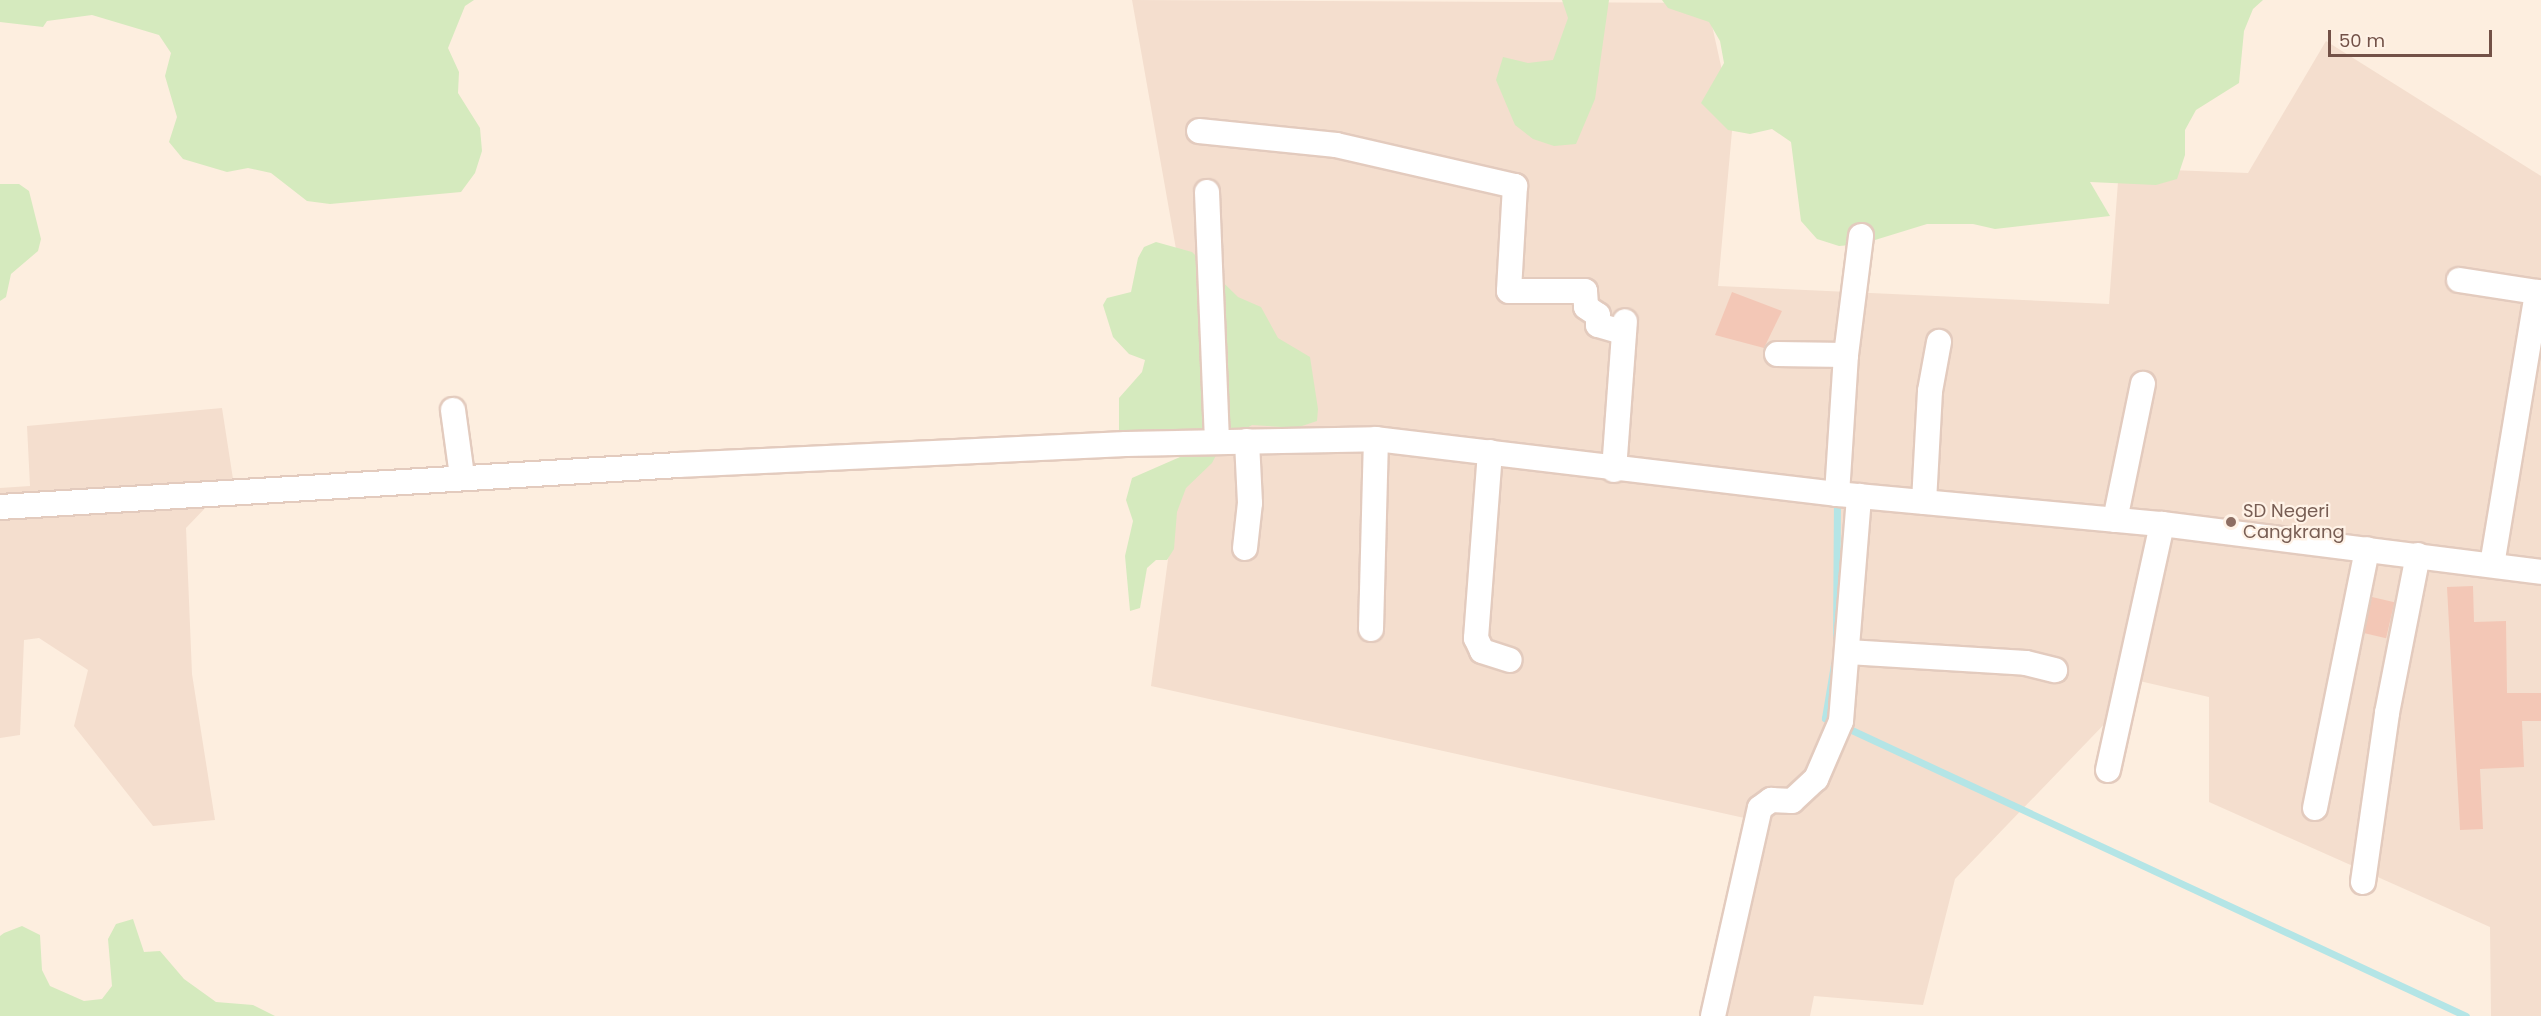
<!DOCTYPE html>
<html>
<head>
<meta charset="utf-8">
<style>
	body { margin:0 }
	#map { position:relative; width:2541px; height:1016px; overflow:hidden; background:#fdeedf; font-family:Poppins,sans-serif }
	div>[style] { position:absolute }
	.residential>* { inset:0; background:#f4dece }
	.green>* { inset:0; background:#d5eabe }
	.stream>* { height:7px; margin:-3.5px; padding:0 3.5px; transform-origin:3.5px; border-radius:3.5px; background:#b4e5e6 }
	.building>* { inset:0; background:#f3c7b6; transform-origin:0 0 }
	.roads { filter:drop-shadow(2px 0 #e3cbbe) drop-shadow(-2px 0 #e3cbbe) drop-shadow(0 2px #e3cbbe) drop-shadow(0 -2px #e3cbbe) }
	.street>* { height:24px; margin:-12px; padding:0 12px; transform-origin:12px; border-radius:12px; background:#fff }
	.dots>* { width:16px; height:16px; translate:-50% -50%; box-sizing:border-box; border:3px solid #fff2e6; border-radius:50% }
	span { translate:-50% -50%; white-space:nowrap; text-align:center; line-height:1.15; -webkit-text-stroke:4.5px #fff2e6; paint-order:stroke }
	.education-label { font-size:18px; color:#785e54 }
	.left { translate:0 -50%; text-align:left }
	.scale { position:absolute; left:2328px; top:30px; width:164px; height:27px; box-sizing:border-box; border:3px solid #735147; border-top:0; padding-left:8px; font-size:18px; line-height:21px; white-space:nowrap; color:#735147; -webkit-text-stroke:4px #fff2e6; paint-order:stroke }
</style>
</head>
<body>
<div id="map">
	<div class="residential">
		<i style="clip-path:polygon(1132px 0,1707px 3px,1733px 120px,1718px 286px,2109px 304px,2119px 168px,2248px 173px,2326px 41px,2541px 176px,2541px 1016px,2491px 1016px,2490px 927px,2209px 802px,2209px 697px,2122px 677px,2116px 712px,1955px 879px,1923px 1005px,1814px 996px,1810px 1016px,1705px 1016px,1758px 821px,1151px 686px,1187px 418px,1179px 266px)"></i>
		<i style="clip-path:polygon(222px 408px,233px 479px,186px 528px,192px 674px,215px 820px,153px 826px,74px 726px,88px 670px,39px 638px,24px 640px,20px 735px,0 738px,0 488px,30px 486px,27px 426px)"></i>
	</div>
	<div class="green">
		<i style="clip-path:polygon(0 0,474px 0,465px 6px,448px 48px,459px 72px,458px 93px,480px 128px,482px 151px,475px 173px,461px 192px,330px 204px,307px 201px,271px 173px,248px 168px,227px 172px,183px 159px,169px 142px,177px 117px,165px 76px,171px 53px,159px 35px,92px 15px,47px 21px,43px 27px,0 22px)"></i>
		<i style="clip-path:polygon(1562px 0,1609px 0,1595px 99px,1576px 144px,1554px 146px,1533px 139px,1515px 125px,1496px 80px,1503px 57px,1528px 63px,1553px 60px,1568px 18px)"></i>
		<i style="clip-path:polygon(1662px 0,2263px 0,2253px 9px,2244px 31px,2239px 83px,2196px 110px,2185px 130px,2185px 155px,2177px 179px,2156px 185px,2090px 182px,2110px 216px,1995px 229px,1973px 224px,1927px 224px,1862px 244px,1839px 246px,1817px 239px,1801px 221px,1791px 142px,1772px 129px,1750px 134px,1728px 130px,1701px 103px,1724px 63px,1720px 41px,1709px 22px,1668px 8px)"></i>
		<i style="clip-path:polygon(0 184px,19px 184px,29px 191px,41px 239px,38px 251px,11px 274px,6px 297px,0 301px)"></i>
		<i style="clip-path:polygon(1156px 242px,1192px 252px,1238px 297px,1261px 307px,1278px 338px,1310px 357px,1318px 409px,1317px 421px,1296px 428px,1252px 425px,1223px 442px,1212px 463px,1186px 488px,1177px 512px,1174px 549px,1167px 560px,1156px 560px,1147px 568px,1140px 608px,1130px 611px,1125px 556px,1133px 521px,1126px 500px,1132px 478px,1180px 457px,1185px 447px,1124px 441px,1119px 431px,1119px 398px,1142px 372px,1145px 360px,1129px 354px,1113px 337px,1103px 305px,1107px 298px,1131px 292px,1138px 258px,1144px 247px)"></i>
		<i style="clip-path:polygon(133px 919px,144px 952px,160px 951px,184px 979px,216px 1002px,253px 1005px,275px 1016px,0 1016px,0 936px,4px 933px,22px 926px,40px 935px,42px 970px,50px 986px,84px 1001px,102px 999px,112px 986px,108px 939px,116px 924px)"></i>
	</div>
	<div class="stream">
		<i style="left:1836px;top:641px;width:142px;rotate:-89.6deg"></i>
		<i style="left:1834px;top:664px;width:55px;rotate:99.5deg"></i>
		<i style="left:1825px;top:718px;width:12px;rotate:24deg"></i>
		<i style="left:1843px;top:726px;width:687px;rotate:24.96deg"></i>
	</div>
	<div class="building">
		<i style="clip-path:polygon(1732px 292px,1782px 311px,1764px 348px,1715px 335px)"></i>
		<i style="clip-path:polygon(2473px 586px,2474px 622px,2506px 621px,2507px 693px,2541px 693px,2541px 721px,2522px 721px,2524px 767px,2480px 769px,2483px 829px,2460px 830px,2447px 587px)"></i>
		<i style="left:2372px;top:597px;width:23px;height:37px;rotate:13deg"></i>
	</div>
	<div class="roads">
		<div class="street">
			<i style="left:1199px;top:131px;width:138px;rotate:5.8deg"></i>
			<i style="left:1336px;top:145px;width:184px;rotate:12.9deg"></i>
			<i style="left:1515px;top:186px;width:105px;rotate:93.3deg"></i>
			<i style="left:1509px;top:291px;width:76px"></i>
			<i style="left:1585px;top:291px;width:16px;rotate:86deg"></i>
			<i style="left:1586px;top:307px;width:14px;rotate:34deg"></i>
			<i style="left:1598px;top:315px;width:10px;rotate:90deg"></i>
			<i style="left:1598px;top:325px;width:26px;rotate:16deg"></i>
			<i style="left:1207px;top:192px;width:250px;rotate:87.7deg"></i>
			<i style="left:2459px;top:280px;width:79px;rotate:8.7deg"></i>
			<i style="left:1777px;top:354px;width:69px;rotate:0.8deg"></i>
			<i style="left:453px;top:410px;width:67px;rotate:82.2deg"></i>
			<i style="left:1490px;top:452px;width:187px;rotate:94.3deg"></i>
			<i style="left:1476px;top:638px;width:14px;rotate:65deg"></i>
			<i style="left:1482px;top:651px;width:29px;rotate:18deg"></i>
			<i style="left:1614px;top:470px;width:149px;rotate:-85.8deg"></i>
			<i style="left:1837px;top:494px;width:139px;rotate:-86.3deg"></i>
			<i style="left:1846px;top:355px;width:120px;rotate:-82.8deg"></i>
			<i style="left:1924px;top:502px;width:111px;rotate:-86.9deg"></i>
			<i style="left:1930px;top:391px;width:50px;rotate:-79.6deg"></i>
			<i style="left:0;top:507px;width:679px;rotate:-3.54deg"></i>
			<i style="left:678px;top:465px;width:448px;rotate:-2.7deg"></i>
			<i style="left:1126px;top:444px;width:250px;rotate:-1.1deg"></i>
			<i style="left:1376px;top:439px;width:464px;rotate:6.8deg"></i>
			<i style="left:1837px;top:494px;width:326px;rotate:5.3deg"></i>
			<i style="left:2162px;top:524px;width:382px;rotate:7.2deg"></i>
			<i style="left:2115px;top:520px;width:139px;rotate:-78.4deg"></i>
			<i style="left:1245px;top:548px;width:45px;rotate:-83.7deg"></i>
			<i style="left:1250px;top:503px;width:62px;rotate:-92.8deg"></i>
			<i style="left:2492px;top:565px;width:277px;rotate:-80.6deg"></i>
			<i style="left:2537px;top:292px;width:4px;rotate:14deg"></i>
			<i style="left:1371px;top:629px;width:190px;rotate:-88.5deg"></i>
			<i style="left:1848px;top:652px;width:178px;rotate:3.5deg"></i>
			<i style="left:2026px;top:663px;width:30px;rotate:14deg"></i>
			<i style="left:2108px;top:770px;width:252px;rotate:-77.6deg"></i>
			<i style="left:2315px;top:808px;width:264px;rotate:-78.6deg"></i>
			<i style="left:2363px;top:882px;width:171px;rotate:-81.9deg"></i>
			<i style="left:2387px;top:713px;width:161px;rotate:-78.9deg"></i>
			<i style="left:1713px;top:1016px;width:213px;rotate:-77.3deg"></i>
			<i style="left:1760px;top:808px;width:14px;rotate:-36deg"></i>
			<i style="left:1771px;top:800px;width:21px;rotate:3deg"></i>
			<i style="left:1792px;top:801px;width:33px;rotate:-43deg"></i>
			<i style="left:1816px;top:779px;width:63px;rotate:-66.7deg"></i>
			<i style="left:1841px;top:721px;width:226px;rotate:-85.4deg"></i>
		</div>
	</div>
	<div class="dots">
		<i style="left:2231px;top:522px;background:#8d6e63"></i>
	</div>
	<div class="education-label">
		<span class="left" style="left:2243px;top:522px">SD Negeri<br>Cangkrang</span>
	</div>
	<div class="scale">50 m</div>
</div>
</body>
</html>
